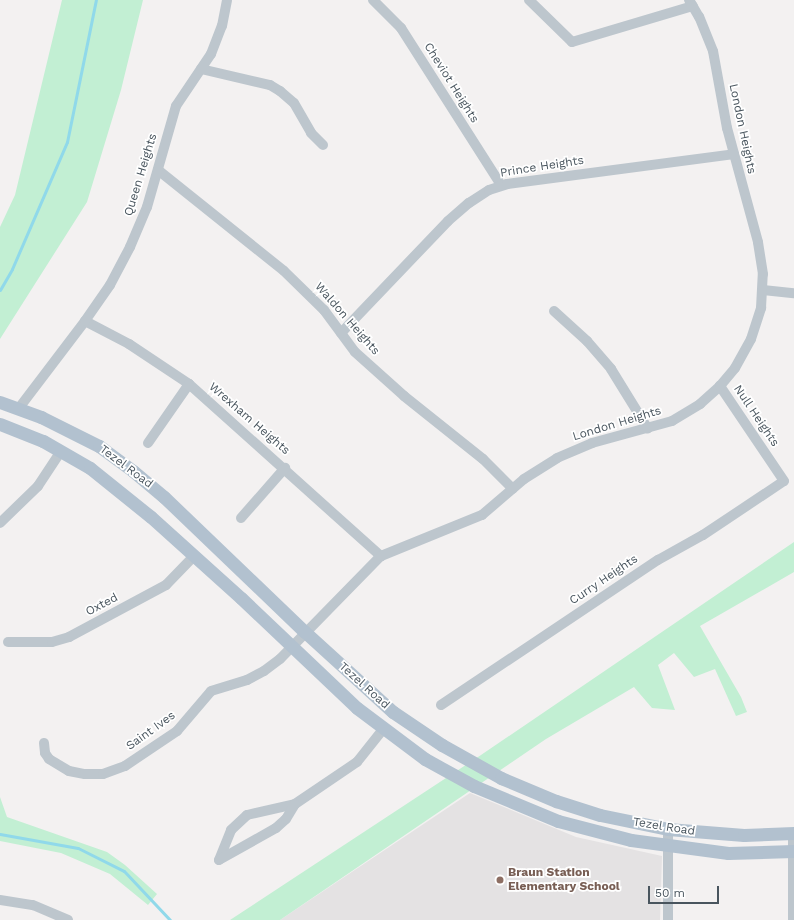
<!DOCTYPE html>
<html>
<head>
<meta charset="utf-8">
<style>
	body { margin:0 }
	#map { position:relative; width:794px; height:920px; overflow:hidden; background:#f3f1f1; font-family:"Work Sans",sans-serif }
	div>[style] { position:absolute }
	.education>* { inset:0; background:#e4e2e3 }
	.green>* { inset:0; background:#c2efd3 }
	.stream>* { height:3px; margin:-1.5px; padding:0 1.5px; transform-origin:1.5px; border-radius:1.5px; background:#90d9ea }
	.minor>* { height:10px; margin:-5px; padding:0 5px; transform-origin:5px; border-radius:5px; background:#bdc6cd }
	.major>* { height:13px; margin:-6.5px; padding:0 6.5px; transform-origin:6.5px; border-radius:6.5px; background:#b2c1cf }
	.dots>* { width:11px; height:11px; translate:-50% -50%; box-sizing:border-box; border:2px solid #fff; border-radius:50% }
	span { translate:-50% -50%; white-space:nowrap; text-align:center; line-height:1.15; -webkit-text-stroke:3.5px #fff; paint-order:stroke }
	.street-label { font-size:12px; color:#49555e }
	.education-label { font-size:12px; color:#785e54; font-weight:700 }
	.left { translate:0 -50%; text-align:left }
	.scale { position:absolute; left:648px; top:886px; width:71px; height:18px; box-sizing:border-box; border:2px solid #49555e; border-top:0; padding-left:5px; font-size:12px; line-height:14px; white-space:nowrap; color:#49555e; -webkit-text-stroke:3px #fff; paint-order:stroke }
</style>
</head>
<body>
<div id="map">
	<div class="education">
		<i style="clip-path:polygon(470px 793px,576px 837px,662px 856px,660px 920px,280px 920px)"></i>
	</div>
	<div class="green">
		<i style="clip-path:polygon(62px 0,143px 0,121px 90px,87px 202px,0 339px,0 227px,15px 195px)"></i>
		<i style="clip-path:polygon(794px 542px,794px 572px,700px 626px,741px 697px,747px 712px,736px 716px,715px 669px,694px 677px,674px 653px,658px 665px,675px 710px,652px 708px,634px 687px,546px 739px,280px 920px,230px 920px,481px 755px)"></i>
		<i style="clip-path:polygon(0 797px,7px 817px,107px 852px,125px 865px,157px 894px,148px 905px,110px 874px,61px 853px,0 841px)"></i>
	</div>
	<div class="stream">
		<i style="left:0;top:290px;width:24px;rotate:-60deg"></i>
		<i style="left:12px;top:269px;width:138px;rotate:-66.6deg"></i>
		<i style="left:67px;top:142px;width:145px;rotate:-78.5deg"></i>
		<i style="left:0;top:834px;width:79px;rotate:10.2deg"></i>
		<i style="left:78px;top:848px;width:51px;rotate:26.6deg"></i>
		<i style="left:124px;top:871px;width:67px;rotate:46.8deg"></i>
	</div>
	<div class="minor">
		<i style="left:373px;top:0;width:40px;rotate:45deg"></i>
		<i style="left:401px;top:28px;width:186px;rotate:57.5deg"></i>
		<i style="left:529px;top:0;width:60px;rotate:44.3deg"></i>
		<i style="left:572px;top:42px;width:126px;rotate:-16.6deg"></i>
		<i style="left:201px;top:69px;width:71px;rotate:13.1deg"></i>
		<i style="left:270px;top:85px;width:12px;rotate:31deg"></i>
		<i style="left:280px;top:91px;width:18px;rotate:41deg"></i>
		<i style="left:294px;top:103px;width:34px;rotate:60deg"></i>
		<i style="left:311px;top:133px;width:17px;rotate:45deg"></i>
		<i style="left:158px;top:170px;width:161px;rotate:38.7deg"></i>
		<i style="left:284px;top:271px;width:56px;rotate:44.3deg"></i>
		<i style="left:324px;top:310px;width:52px;rotate:53.6deg"></i>
		<i style="left:355px;top:352px;width:66px;rotate:41.9deg"></i>
		<i style="left:404px;top:396px;width:101px;rotate:38.6deg"></i>
		<i style="left:483px;top:459px;width:42px;rotate:45deg"></i>
		<i style="left:763px;top:290px;width:31px;rotate:6deg"></i>
		<i style="left:554px;top:311px;width:45px;rotate:42.3deg"></i>
		<i style="left:587px;top:341px;width:37px;rotate:49deg"></i>
		<i style="left:611px;top:369px;width:70px;rotate:58.3deg"></i>
		<i style="left:85px;top:321px;width:50px;rotate:27.6deg"></i>
		<i style="left:129px;top:344px;width:72px;rotate:33.7deg"></i>
		<i style="left:189px;top:384px;width:258px;rotate:41.9deg"></i>
		<i style="left:341px;top:333px;width:155px;rotate:-46.3deg"></i>
		<i style="left:448px;top:221px;width:28px;rotate:-41deg"></i>
		<i style="left:469px;top:203px;width:24px;rotate:-33deg"></i>
		<i style="left:489px;top:190px;width:19px;rotate:-18deg"></i>
		<i style="left:507px;top:184px;width:229px;rotate:-7.5deg"></i>
		<i style="left:19px;top:408px;width:109px;rotate:-52.8deg"></i>
		<i style="left:85px;top:321px;width:44px;rotate:-55.2deg"></i>
		<i style="left:110px;top:285px;width:43px;rotate:-62.2deg"></i>
		<i style="left:130px;top:247px;width:43px;rotate:-67deg"></i>
		<i style="left:147px;top:207px;width:105px;rotate:-74deg"></i>
		<i style="left:176px;top:106px;width:63px;rotate:-56.1deg"></i>
		<i style="left:211px;top:54px;width:30px;rotate:-69deg"></i>
		<i style="left:222px;top:26px;width:26px;rotate:-79deg"></i>
		<i style="left:148px;top:443px;width:72px;rotate:-55.2deg"></i>
		<i style="left:241px;top:518px;width:67px;rotate:-48.7deg"></i>
		<i style="left:0;top:523px;width:53px;rotate:-44.2deg"></i>
		<i style="left:38px;top:486px;width:42px;rotate:-56.7deg"></i>
		<i style="left:8px;top:642px;width:44px"></i>
		<i style="left:52px;top:642px;width:18px;rotate:-16deg"></i>
		<i style="left:69px;top:637px;width:110px;rotate:-28.2deg"></i>
		<i style="left:166px;top:585px;width:40px;rotate:-46deg"></i>
		<i style="left:441px;top:705px;width:261px;rotate:-33.8deg"></i>
		<i style="left:658px;top:560px;width:51px;rotate:-29.1deg"></i>
		<i style="left:703px;top:535px;width:97px;rotate:-33.7deg"></i>
		<i style="left:784px;top:481px;width:115px;rotate:-124deg"></i>
		<i style="left:44px;top:743px;width:10px;rotate:84deg"></i>
		<i style="left:45px;top:753px;width:7px;rotate:56deg"></i>
		<i style="left:49px;top:759px;width:23px;rotate:31deg"></i>
		<i style="left:69px;top:771px;width:16px;rotate:11deg"></i>
		<i style="left:85px;top:774px;width:18px"></i>
		<i style="left:103px;top:774px;width:23px;rotate:-20deg"></i>
		<i style="left:125px;top:766px;width:63px;rotate:-33.9deg"></i>
		<i style="left:177px;top:731px;width:52px;rotate:-49.6deg"></i>
		<i style="left:211px;top:691px;width:38px;rotate:-17deg"></i>
		<i style="left:247px;top:680px;width:19px;rotate:-28deg"></i>
		<i style="left:264px;top:671px;width:20px;rotate:-37deg"></i>
		<i style="left:280px;top:659px;width:144px;rotate:-45.6deg"></i>
		<i style="left:381px;top:556px;width:109px;rotate:-22.1deg"></i>
		<i style="left:482px;top:515px;width:55px;rotate:-40.6deg"></i>
		<i style="left:524px;top:479px;width:39px;rotate:-32deg"></i>
		<i style="left:557px;top:458px;width:38px;rotate:-23deg"></i>
		<i style="left:592px;top:443px;width:83px;rotate:-15.4deg"></i>
		<i style="left:672px;top:421px;width:33px;rotate:-31deg"></i>
		<i style="left:700px;top:404px;width:27px;rotate:-42deg"></i>
		<i style="left:720px;top:386px;width:23px;rotate:-50deg"></i>
		<i style="left:735px;top:368px;width:33px;rotate:-61deg"></i>
		<i style="left:751px;top:339px;width:33px;rotate:-72deg"></i>
		<i style="left:761px;top:308px;width:34px;rotate:-87deg"></i>
		<i style="left:763px;top:274px;width:32px;rotate:-99deg"></i>
		<i style="left:758px;top:242px;width:118px;rotate:-105.2deg"></i>
		<i style="left:727px;top:128px;width:78px;rotate:-100.3deg"></i>
		<i style="left:713px;top:51px;width:37px;rotate:-112deg"></i>
		<i style="left:699px;top:17px;width:20px;rotate:-120deg"></i>
		<i style="left:793px;top:833px;width:87px;rotate:90deg"></i>
		<i style="left:219px;top:860px;width:32px;rotate:-68deg"></i>
		<i style="left:231px;top:830px;width:22px;rotate:-43deg"></i>
		<i style="left:247px;top:815px;width:49px;rotate:-12.9deg"></i>
		<i style="left:295px;top:804px;width:75px;rotate:-34.1deg"></i>
		<i style="left:357px;top:762px;width:43px;rotate:-51.5deg"></i>
		<i style="left:219px;top:860px;width:65px;rotate:-29.3deg"></i>
		<i style="left:276px;top:828px;width:13px;rotate:-42deg"></i>
		<i style="left:286px;top:819px;width:17px;rotate:-59deg"></i>
		<i style="left:0;top:900px;width:33px;rotate:9deg"></i>
		<i style="left:33px;top:905px;width:38px;rotate:23deg"></i>
		<i style="left:668px;top:920px;width:91px;rotate:-90deg"></i>
	</div>
	<div class="major">
		<i style="left:0;top:402px;width:44px;rotate:20.1deg"></i>
		<i style="left:41px;top:417px;width:65px;rotate:26.6deg"></i>
		<i style="left:99px;top:446px;width:42px;rotate:36.3deg"></i>
		<i style="left:133px;top:471px;width:40px;rotate:40deg"></i>
		<i style="left:164px;top:497px;width:195px;rotate:43.8deg"></i>
		<i style="left:305px;top:632px;width:119px;rotate:42.3deg"></i>
		<i style="left:393px;top:712px;width:59px;rotate:34deg"></i>
		<i style="left:442px;top:745px;width:68px;rotate:29.2deg"></i>
		<i style="left:501px;top:778px;width:60px;rotate:22.7deg"></i>
		<i style="left:556px;top:801px;width:46px;rotate:17.7deg"></i>
		<i style="left:600px;top:815px;width:69px;rotate:11.6deg"></i>
		<i style="left:668px;top:829px;width:76px;rotate:4.5deg"></i>
		<i style="left:744px;top:835px;width:50px;rotate:-2.3deg"></i>
		<i style="left:0;top:424px;width:46px;rotate:21.6deg"></i>
		<i style="left:43px;top:441px;width:54px;rotate:29.9deg"></i>
		<i style="left:90px;top:468px;width:78px;rotate:38.8deg"></i>
		<i style="left:151px;top:517px;width:121px;rotate:42deg"></i>
		<i style="left:241px;top:598px;width:160px;rotate:43.5deg"></i>
		<i style="left:357px;top:708px;width:85px;rotate:36.9deg"></i>
		<i style="left:425px;top:759px;width:56px;rotate:28.9deg"></i>
		<i style="left:474px;top:786px;width:91px;rotate:22.6deg"></i>
		<i style="left:558px;top:821px;width:75px;rotate:14.6deg"></i>
		<i style="left:631px;top:840px;width:98px;rotate:7.6deg"></i>
		<i style="left:728px;top:853px;width:66px;rotate:-1.7deg"></i>
	</div>
	<div class="dots">
		<i style="left:500px;top:880px;background:#8d6e63"></i>
	</div>
	<div class="street-label">
		<span style="left:451px;top:83px;rotate:58deg">Cheviot Heights</span>
		<span style="left:742px;top:129px;rotate:78deg">London Heights</span>
		<span style="left:542px;top:167px;rotate:-9deg">Prince Heights</span>
		<span style="left:141px;top:175px;rotate:-73deg">Queen Heights</span>
		<span style="left:347px;top:319px;rotate:49deg">Waldon Heights</span>
		<span style="left:756px;top:416px;rotate:56deg">Null Heights</span>
		<span style="left:249px;top:419px;rotate:41deg">Wrexham Heights</span>
		<span style="left:617px;top:424px;rotate:-17deg">London Heights</span>
		<span style="left:126px;top:467px;rotate:37deg">Tezel Road</span>
		<span style="left:604px;top:580px;rotate:-34deg">Curry Heights</span>
		<span style="left:102px;top:605px;rotate:-28deg">Oxted</span>
		<span style="left:364px;top:686px;rotate:42deg">Tezel Road</span>
		<span style="left:151px;top:731px;rotate:-36deg">Saint Ives</span>
		<span style="left:664px;top:827px;rotate:9deg">Tezel Road</span>
	</div>
	<div class="education-label">
		<span class="left" style="left:508px;top:880px">Braun Station<br>Elementary School</span>
	</div>
	<div class="scale">50 m</div>
</div>
</body>
</html>
